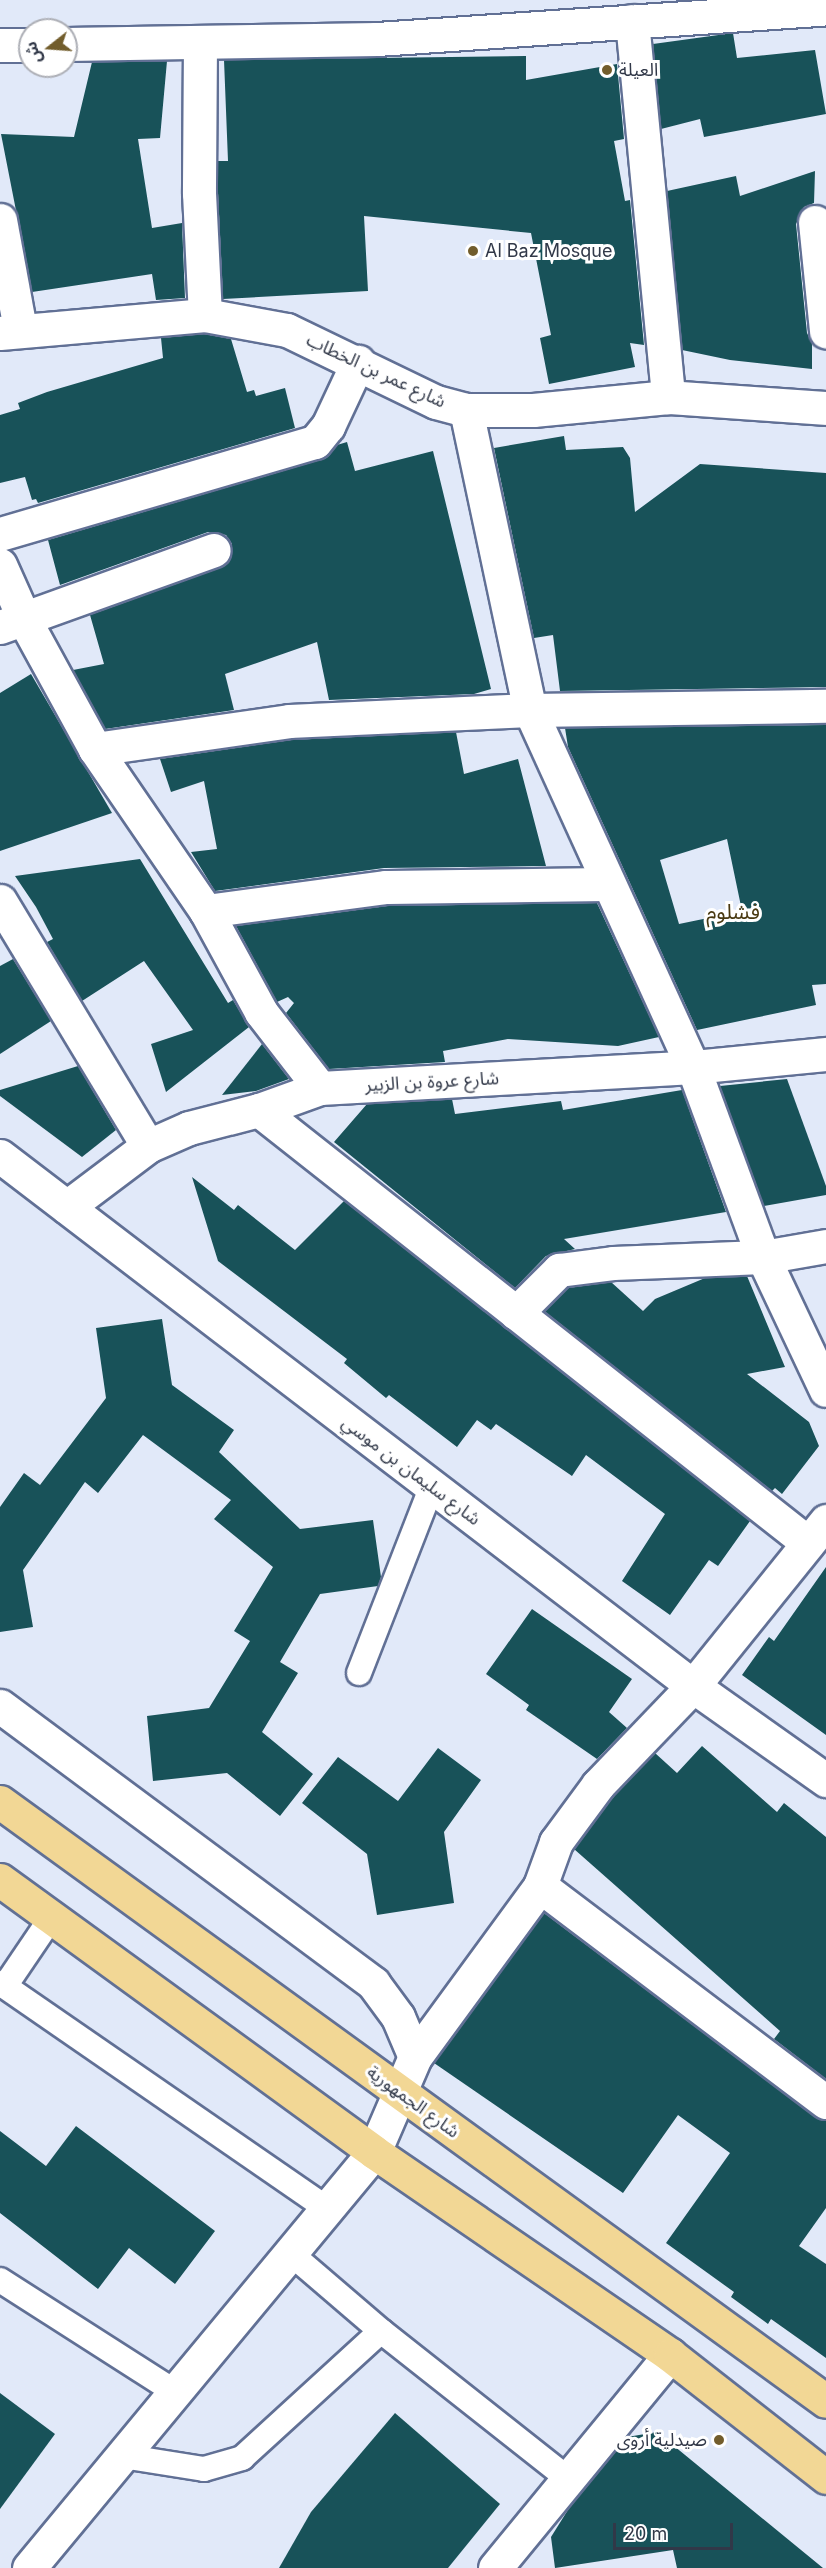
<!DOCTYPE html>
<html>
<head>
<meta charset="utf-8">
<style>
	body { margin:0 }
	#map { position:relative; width:826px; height:2568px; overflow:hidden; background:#e1e9f9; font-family:Inter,"Noto Sans Arabic",sans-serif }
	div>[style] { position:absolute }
	.building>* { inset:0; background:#185259 }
	.roads { filter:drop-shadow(2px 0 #617095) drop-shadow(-2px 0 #617095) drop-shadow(0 2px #617095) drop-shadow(0 -2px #617095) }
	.service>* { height:24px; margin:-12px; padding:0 12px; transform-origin:12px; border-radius:12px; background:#fff }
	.minor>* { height:33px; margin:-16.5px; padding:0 16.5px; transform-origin:16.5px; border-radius:16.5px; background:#fff }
	.primary>* { height:33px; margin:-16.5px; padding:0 16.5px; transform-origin:16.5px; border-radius:16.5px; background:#f2d795 }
	.dots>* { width:16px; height:16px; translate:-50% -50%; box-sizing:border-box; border:3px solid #fff; border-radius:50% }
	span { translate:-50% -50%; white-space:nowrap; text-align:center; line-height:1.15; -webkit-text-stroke:6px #fff; paint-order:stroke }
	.poi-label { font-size:18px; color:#313848 }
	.left { translate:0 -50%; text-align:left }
	.right { translate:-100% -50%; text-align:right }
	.street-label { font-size:18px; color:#313848 }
	.quarter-label { font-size:21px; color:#493911 }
	.north { position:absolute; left:18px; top:18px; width:60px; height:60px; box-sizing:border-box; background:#fff; border:2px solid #adafb6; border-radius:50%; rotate:253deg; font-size:16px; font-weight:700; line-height:24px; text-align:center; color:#313848 }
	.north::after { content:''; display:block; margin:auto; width:21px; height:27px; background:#725d2c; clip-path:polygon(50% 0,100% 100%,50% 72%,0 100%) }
	.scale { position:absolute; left:613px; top:2523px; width:120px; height:27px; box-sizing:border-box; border:3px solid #313848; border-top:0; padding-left:8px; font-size:18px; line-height:21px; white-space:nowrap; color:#313848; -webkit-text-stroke:4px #fff; paint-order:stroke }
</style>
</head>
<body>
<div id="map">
	<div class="building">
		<i style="clip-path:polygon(733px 33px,737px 58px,815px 50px,826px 114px,704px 137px,700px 119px,661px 129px,653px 44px)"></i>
		<i style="clip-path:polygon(526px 56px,526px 80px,617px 64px,624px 139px,614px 141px,625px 201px,630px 200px,644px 345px,630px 343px,635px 367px,549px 384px,540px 338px,551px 335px,531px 233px,364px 216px,368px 291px,223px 299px,218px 193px,218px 161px,228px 161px,224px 60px)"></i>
		<i style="clip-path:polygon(167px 61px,160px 138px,138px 139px,152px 228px,182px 223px,185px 298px,156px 300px,152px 274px,32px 292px,1px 134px,74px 137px,92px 62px)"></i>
		<i style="clip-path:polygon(815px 171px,814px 203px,804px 207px,796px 224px,807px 333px,812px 343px,812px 369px,730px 360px,682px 350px,667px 191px,736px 176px,740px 196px)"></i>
		<i style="clip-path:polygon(204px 334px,231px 339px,247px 392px,254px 390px,256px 396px,285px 388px,295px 428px,38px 503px,36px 499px,32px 500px,25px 477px,0 483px,0 415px,20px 409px,18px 403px,47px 392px,163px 358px,161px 338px)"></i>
		<i style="clip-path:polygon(564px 436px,566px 450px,623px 447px,630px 458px,635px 512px,700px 464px,826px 473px,826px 687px,560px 691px,553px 635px,534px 638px,494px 448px)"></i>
		<i style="clip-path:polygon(347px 442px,355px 471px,433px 451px,491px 689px,474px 694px,329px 700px,317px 642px,225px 674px,234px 710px,105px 729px,73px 670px,104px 664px,90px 615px,220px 568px,229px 562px,232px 544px,226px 535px,208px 532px,60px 585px,48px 540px,320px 460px,337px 445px)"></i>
		<i style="clip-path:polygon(31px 674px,112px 813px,0 851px,0 693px)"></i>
		<i style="clip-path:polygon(evenodd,826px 725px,826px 984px,812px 985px,816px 1005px,697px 1030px,568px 747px,565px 728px,826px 725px,727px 839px,742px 911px,679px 924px,660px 860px,727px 839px)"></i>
		<i style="clip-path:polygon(456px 732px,464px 774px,518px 759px,546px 866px,384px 868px,215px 891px,191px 852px,217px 849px,204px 781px,171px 792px,160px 759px,291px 740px)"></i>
		<i style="clip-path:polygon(140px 859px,228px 1003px,233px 1000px,249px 1027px,166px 1092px,151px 1044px,193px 1030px,144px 961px,82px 1001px,47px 942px,53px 939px,36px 907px,15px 876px)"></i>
		<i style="clip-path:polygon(597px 903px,659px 1037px,618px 1046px,508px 1039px,443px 1051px,445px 1062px,329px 1069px,286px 1013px,294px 1003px,288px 997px,277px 1002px,236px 926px,387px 906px)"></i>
		<i style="clip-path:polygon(13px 959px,51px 1021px,0 1054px,0 966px)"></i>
		<i style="clip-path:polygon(262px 1044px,289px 1079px,256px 1091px,222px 1095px)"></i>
		<i style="clip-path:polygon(78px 1066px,116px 1130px,82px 1157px,0 1096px,0 1090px)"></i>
		<i style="clip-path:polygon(787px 1079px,826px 1186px,826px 1195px,764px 1206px,720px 1086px)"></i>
		<i style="clip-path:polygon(682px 1090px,726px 1212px,564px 1239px,575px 1249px,546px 1256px,515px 1288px,334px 1142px,367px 1104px,452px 1099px,455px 1114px,561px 1101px,563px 1110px)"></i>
		<i style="clip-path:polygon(192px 1177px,234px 1210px,238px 1205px,295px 1250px,344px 1201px,750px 1521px,718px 1566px,709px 1560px,670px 1615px,622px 1581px,665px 1514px,586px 1455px,572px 1476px,496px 1424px,491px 1430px,477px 1420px,457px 1447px,389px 1395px,386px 1398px,344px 1363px,347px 1359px,218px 1261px)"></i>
		<i style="clip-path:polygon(747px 1276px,785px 1367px,747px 1374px,809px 1422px,819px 1446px,782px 1494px,775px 1488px,772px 1491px,544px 1311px,568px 1288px,611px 1282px,643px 1311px,655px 1299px,705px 1278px)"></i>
		<i style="clip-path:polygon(162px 1319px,172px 1385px,234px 1430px,219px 1452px,300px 1529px,373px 1520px,381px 1577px,378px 1586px,320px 1594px,280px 1662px,298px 1673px,262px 1732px,313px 1774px,280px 1816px,227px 1773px,153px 1781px,147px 1716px,209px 1708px,250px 1641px,234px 1631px,273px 1567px,214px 1519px,231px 1500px,143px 1435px,98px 1493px,85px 1482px,23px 1570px,33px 1627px,0 1632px,0 1507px,24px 1473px,40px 1485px,106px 1398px,96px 1328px)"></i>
		<i style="clip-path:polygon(826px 1567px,826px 1735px,742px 1675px,769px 1637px,774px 1641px)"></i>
		<i style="clip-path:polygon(532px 1609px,632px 1679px,609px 1712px,627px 1728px,597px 1759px,526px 1710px,529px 1705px,486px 1674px)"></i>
		<i style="clip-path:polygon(702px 1746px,777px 1812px,784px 1803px,826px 1837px,826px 2079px,774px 2039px,780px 2031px,574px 1849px,612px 1797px,655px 1753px,677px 1773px)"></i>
		<i style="clip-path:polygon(438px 1748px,481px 1780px,444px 1832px,454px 1903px,377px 1915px,367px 1854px,302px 1803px,338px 1757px,398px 1801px)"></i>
		<i style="clip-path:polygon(544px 1913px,815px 2117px,826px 2120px,826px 2208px,799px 2246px,826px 2264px,826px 2358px,771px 2319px,768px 2324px,731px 2297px,734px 2292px,666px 2243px,730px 2153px,678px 2115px,623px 2193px,434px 2063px)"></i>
		<i style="clip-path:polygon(76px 2126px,215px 2231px,175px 2284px,129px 2248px,98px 2289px,0 2213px,0 2131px,46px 2166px)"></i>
		<i style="clip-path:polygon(0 2393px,55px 2434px,0 2509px)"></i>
		<i style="clip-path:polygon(395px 2413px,500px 2504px,448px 2568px,279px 2568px,311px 2512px)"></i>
		<i style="clip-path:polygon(657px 2432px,823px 2568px,677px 2568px,673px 2550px,555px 2568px,551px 2537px,571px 2505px,627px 2437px)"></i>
	</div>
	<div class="roads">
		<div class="service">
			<i style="left:359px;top:1673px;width:201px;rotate:-68.7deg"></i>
			<i style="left:0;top:1983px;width:397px;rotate:34.6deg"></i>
			<i style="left:5px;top:1986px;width:82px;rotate:-55.9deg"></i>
			<i style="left:290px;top:2253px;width:120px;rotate:40.6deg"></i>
			<i style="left:381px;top:2331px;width:237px;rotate:38.3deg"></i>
			<i style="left:0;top:2280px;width:210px;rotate:32.6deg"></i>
			<i style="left:122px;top:2456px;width:83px;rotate:9deg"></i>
			<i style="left:204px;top:2469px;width:40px;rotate:-16deg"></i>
			<i style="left:242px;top:2458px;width:188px;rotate:-42.4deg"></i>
		</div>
		<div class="minor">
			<i style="left:632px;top:21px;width:378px;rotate:84.5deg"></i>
			<i style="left:200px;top:42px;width:151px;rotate:90.4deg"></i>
			<i style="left:199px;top:193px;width:122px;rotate:87.2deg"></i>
			<i style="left:66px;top:44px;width:311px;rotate:-0.9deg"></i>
			<i style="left:377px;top:39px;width:450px;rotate:-3.9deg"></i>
			<i style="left:0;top:45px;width:30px"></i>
			<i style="left:0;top:220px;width:111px;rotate:79.6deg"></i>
			<i style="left:815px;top:222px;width:110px;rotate:84.2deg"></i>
			<i style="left:0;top:333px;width:206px;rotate:-5deg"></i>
			<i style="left:205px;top:315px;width:83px;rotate:10.4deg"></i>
			<i style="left:287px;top:330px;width:165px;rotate:25.8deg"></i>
			<i style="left:436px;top:402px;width:31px;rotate:15deg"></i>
			<i style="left:466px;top:410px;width:67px"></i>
			<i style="left:533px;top:410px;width:136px;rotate:-5.5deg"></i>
			<i style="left:668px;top:397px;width:158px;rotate:4deg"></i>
			<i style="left:466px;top:410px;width:307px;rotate:78deg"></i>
			<i style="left:530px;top:710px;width:392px;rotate:65.5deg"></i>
			<i style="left:693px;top:1067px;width:202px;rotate:69.8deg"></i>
			<i style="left:763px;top:1257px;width:147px;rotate:64.7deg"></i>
			<i style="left:0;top:534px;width:328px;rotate:-16.3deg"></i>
			<i style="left:315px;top:442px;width:21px;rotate:-51deg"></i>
			<i style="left:328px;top:426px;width:71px;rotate:-64.9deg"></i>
			<i style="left:0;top:565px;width:61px;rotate:65.9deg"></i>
			<i style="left:25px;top:621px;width:146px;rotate:61.3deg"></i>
			<i style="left:95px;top:749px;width:196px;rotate:55.6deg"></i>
			<i style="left:206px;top:911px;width:115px;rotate:61.4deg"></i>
			<i style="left:261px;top:1012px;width:96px;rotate:52.2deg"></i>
			<i style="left:0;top:627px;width:227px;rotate:-19.8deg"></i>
			<i style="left:95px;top:749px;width:196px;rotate:-8.2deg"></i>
			<i style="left:289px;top:721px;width:241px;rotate:-2.6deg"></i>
			<i style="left:530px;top:710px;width:296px;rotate:-0.8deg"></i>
			<i style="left:0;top:901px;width:286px;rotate:58.9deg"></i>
			<i style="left:206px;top:911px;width:182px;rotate:-7.6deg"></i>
			<i style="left:386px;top:887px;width:221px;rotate:-0.8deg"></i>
			<i style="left:259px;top:1110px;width:699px;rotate:38.26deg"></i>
			<i style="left:0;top:1156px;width:872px;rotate:37.41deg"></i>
			<i style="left:693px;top:1686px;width:163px;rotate:35.3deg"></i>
			<i style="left:67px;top:1207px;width:101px;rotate:-37deg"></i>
			<i style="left:148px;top:1146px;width:45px;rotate:-23.7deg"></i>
			<i style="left:189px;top:1128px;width:72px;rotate:-14.4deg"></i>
			<i style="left:259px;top:1110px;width:65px;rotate:-19.8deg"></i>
			<i style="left:320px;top:1088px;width:374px;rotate:-3.2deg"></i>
			<i style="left:693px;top:1067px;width:134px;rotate:-5.6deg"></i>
			<i style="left:516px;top:1313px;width:61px;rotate:-45deg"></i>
			<i style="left:559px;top:1270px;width:54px;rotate:-7.4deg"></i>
			<i style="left:613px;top:1263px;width:150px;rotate:-2.3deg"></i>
			<i style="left:763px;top:1257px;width:64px;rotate:-9.9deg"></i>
			<i style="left:0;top:1706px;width:465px;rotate:36.6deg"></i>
			<i style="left:373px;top:1983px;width:42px;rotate:53.7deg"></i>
			<i style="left:398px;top:2017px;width:43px;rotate:67deg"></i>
			<i style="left:540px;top:1886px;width:358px;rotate:37.1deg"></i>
			<i style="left:29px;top:2568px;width:540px;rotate:-50.33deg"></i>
			<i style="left:374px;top:2152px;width:103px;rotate:-66.7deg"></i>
			<i style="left:415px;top:2057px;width:212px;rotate:-53.8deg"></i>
			<i style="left:540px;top:1886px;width:47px;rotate:-70deg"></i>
			<i style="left:556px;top:1842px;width:71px;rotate:-53.6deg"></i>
			<i style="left:598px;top:1785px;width:137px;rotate:-46.2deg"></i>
			<i style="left:693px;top:1686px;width:212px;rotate:-51.1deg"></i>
			<i style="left:495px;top:2568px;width:276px;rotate:-50.6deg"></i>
		</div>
		<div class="primary">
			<i style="left:0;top:1802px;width:1020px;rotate:35.95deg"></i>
			<i style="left:0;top:1880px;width:462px;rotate:36deg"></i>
			<i style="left:374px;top:2152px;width:359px;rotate:34.4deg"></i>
			<i style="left:670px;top:2355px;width:198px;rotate:38deg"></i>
		</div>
	</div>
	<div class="dots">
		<i style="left:607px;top:70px;background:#725d2c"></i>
		<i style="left:473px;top:251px;background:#725d2c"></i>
		<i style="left:719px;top:2440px;background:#725d2c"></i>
	</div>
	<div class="poi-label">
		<span class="left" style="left:619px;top:70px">العيلة</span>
		<span class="left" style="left:485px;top:251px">Al Baz Mosque</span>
		<span class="right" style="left:707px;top:2440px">صيدلية أروى</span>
	</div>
	<div class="street-label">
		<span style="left:376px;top:371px;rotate:25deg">شارع عمر بن الخطاب</span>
		<span style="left:432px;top:1082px;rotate:-3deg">شارع عروة بن الزبير</span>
		<span style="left:411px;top:1471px;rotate:37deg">شارع سليمان بن موسي</span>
		<span style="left:413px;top:2102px;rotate:36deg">شارع الجمهورية</span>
	</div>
	<div class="quarter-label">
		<span style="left:733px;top:912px">فشلوم</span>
	</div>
	<div class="north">ش</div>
	<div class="scale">20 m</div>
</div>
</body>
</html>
